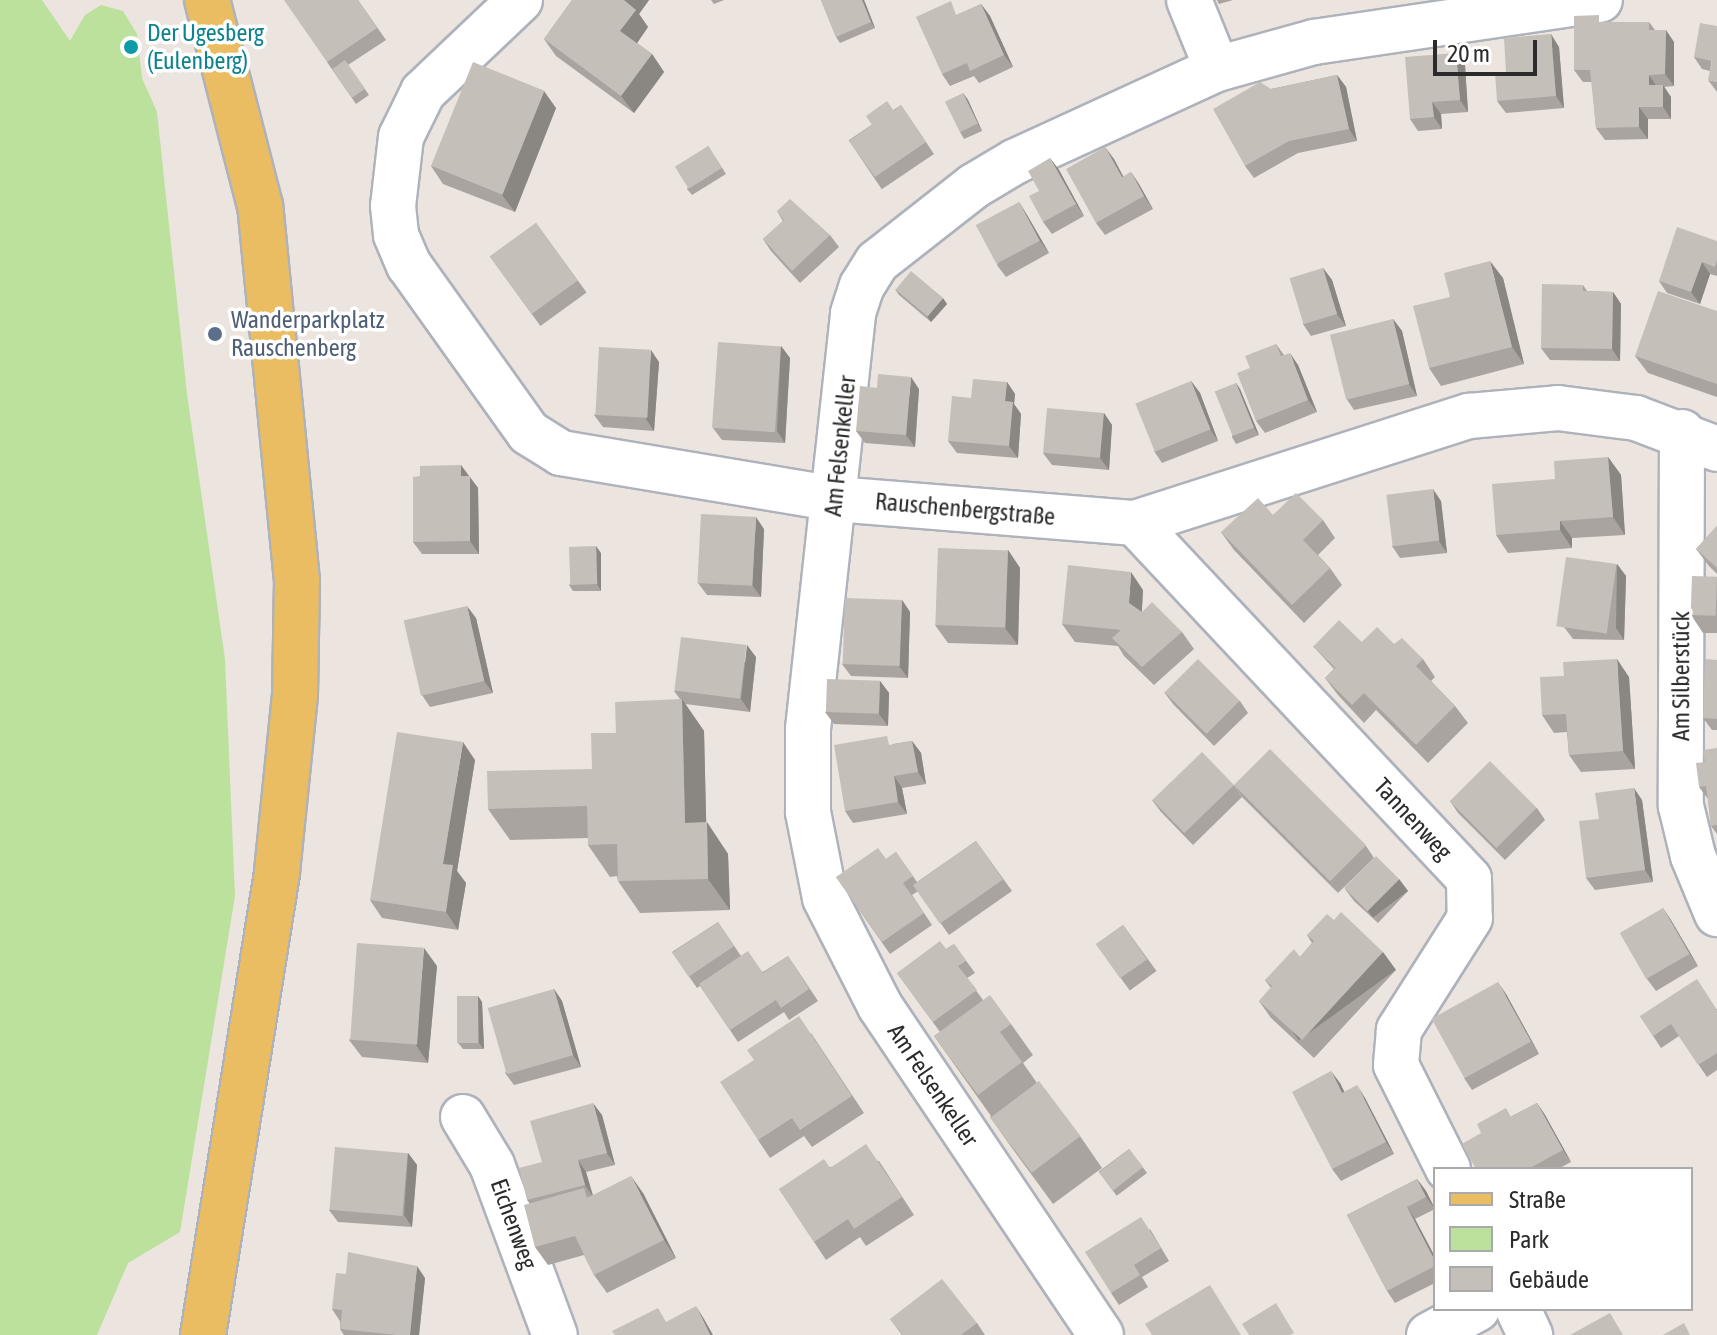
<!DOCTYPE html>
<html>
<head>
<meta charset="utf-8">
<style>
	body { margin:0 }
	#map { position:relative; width:1717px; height:1335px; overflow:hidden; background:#ece4de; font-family:"Asap Condensed",sans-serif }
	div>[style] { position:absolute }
	.green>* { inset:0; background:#bbe19c }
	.roads { filter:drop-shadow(2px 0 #aeb2bb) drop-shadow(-2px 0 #aeb2bb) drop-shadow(0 2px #aeb2bb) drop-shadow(0 -2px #aeb2bb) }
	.minor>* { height:44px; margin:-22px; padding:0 22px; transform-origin:22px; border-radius:22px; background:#fff }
	.major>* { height:44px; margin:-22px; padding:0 22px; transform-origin:22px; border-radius:22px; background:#ebbd63 }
	.wall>* { inset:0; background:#a9a49f; transform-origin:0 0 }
	.shaded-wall>* { inset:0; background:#8a8682; transform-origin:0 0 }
	.building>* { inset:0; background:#c5bfb9; transform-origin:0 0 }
	.dots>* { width:22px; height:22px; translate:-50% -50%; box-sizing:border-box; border:4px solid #fff; border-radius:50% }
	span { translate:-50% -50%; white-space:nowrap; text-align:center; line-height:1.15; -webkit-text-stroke:7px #fff; paint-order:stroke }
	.culture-label { font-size:24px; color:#0d838f }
	.left { translate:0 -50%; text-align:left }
	.service-label { font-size:24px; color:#4e5e75 }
	.street-label { font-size:24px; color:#2b2b2b }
	.legend { position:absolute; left:1433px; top:1167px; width:260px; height:144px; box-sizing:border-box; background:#fff; border:2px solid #aaa; margin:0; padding:10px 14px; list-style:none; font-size:24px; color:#2b2b2b }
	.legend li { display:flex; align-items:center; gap:16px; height:40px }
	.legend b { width:40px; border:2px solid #aaa }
	.scale { position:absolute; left:1433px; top:40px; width:104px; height:36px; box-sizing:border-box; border:4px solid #2b2b2b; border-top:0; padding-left:10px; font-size:24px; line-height:28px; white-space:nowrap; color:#2b2b2b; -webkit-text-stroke:6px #fff; paint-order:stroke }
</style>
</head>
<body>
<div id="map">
	<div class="green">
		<i style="clip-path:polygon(0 0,42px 0,70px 41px,85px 15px,101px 5px,123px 11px,137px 34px,142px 78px,157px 112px,187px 394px,225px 659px,235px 896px,180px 1232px,128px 1263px,97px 1335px,0 1335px)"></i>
	</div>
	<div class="roads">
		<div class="minor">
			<i style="left:520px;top:0;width:134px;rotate:136.5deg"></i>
			<i style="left:423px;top:92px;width:50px;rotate:116.1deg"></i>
			<i style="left:401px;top:137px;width:69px;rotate:96.6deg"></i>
			<i style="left:393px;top:206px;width:29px;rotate:84deg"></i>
			<i style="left:396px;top:235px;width:33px;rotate:67deg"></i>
			<i style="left:409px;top:265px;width:206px;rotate:54.5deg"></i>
			<i style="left:529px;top:433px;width:38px;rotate:32deg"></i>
			<i style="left:561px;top:453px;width:278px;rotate:9.5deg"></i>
			<i style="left:835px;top:499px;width:301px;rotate:4.6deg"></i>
			<i style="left:1135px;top:523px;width:351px;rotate:-17.8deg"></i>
			<i style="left:1469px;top:416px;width:89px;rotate:-5.1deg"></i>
			<i style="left:1558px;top:408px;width:79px;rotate:7.3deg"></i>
			<i style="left:1636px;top:418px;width:87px;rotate:20.9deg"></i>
			<i style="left:1189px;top:0;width:74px;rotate:67.9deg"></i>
			<i style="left:1682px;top:432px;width:374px;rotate:90.2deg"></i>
			<i style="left:1681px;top:806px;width:51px;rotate:76.5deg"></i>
			<i style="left:1693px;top:856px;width:63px;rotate:67.5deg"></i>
			<i style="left:1135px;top:523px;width:488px;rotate:46.8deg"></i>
			<i style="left:1469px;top:879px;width:39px;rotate:89deg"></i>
			<i style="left:1470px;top:918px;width:133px;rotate:122.4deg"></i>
			<i style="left:1399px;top:1030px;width:35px;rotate:95deg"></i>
			<i style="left:1396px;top:1065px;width:116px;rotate:63.4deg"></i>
			<i style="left:463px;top:1117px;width:56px;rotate:58.9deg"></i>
			<i style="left:492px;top:1165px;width:181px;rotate:69.7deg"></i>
			<i style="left:1518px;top:1309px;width:29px;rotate:65deg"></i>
			<i style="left:1101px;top:1335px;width:396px;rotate:-123.9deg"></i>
			<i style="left:880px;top:1006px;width:121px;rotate:-117deg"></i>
			<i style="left:825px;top:898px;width:88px;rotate:-101.2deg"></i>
			<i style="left:808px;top:812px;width:83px;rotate:-90deg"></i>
			<i style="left:808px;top:729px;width:418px;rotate:-83.8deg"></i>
			<i style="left:853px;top:313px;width:28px;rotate:-72deg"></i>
			<i style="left:862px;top:286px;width:28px;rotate:-58deg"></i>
			<i style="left:877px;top:262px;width:123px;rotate:-38.1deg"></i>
			<i style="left:974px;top:186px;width:49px;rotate:-30.8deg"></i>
			<i style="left:1016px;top:161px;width:221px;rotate:-24.6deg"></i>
			<i style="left:1217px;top:69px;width:101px;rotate:-15.6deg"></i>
			<i style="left:1314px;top:42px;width:289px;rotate:-8.4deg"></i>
			<i style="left:1429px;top:1335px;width:55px;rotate:-28.4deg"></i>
		</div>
		<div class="major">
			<i style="left:203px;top:1335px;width:469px;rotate:-80.9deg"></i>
			<i style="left:277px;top:872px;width:178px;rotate:-84.2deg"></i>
			<i style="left:295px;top:695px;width:114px;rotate:-89deg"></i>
			<i style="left:297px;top:581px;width:377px;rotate:-95.6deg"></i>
			<i style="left:260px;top:206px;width:213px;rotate:-104.4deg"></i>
		</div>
	</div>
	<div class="wall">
		<i style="clip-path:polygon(358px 0,386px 40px,348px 65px,369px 95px,356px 104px,327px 62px)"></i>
		<i style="clip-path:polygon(572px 0,649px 0,639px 14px,648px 27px,637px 43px,652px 54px,664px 72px,634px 113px,556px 56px,544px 39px)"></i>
		<i style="clip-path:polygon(711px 0,724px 0,714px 4px)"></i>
		<i style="clip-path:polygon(821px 0,864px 0,875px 28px,840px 43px,836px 37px)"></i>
		<i style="clip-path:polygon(1217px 0,1233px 0,1219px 4px)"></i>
		<i style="clip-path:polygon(981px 4px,990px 16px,1013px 67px,979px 83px,974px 76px,950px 86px,942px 74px,959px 14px)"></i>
		<i style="clip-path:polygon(1604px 22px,1649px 22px,1655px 30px,1674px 42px,1674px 86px,1664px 87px,1671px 97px,1671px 119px,1648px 119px,1648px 139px,1605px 140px,1596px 128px,1592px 82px,1583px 82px,1574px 70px)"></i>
		<i style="clip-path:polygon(1717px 26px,1710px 71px,1702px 69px,1694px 57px)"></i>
		<i style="clip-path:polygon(1559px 47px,1564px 108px,1506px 113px,1497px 101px,1506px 72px)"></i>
		<i style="clip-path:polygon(1465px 65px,1468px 112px,1441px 114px,1442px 129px,1418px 131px,1410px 119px)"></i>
		<i style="clip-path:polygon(1337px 75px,1346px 87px,1357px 141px,1298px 153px,1254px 178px,1245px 166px,1271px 89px)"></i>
		<i style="clip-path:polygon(1708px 80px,1717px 82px,1717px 92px)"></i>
		<i style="clip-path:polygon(963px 93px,968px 100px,982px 131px,964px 139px,960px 132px)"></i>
		<i style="left:901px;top:105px;width:59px;height:63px;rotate:56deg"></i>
		<i style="clip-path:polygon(556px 108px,515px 212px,443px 184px,431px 166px)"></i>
		<i style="clip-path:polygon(708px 146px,726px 174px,692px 195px,687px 189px)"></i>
		<i style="clip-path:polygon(1105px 147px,1123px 177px,1131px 172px,1153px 209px,1105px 235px,1096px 223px)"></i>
		<i style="clip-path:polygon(1050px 158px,1059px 170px,1084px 216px,1052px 234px,1043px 222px,1039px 191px)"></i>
		<i style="clip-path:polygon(1019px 202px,1027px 215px,1049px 253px,1006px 277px,997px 265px)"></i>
		<i style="clip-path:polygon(777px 211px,830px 235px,839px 247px,800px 283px,771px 251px,763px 239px,783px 221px)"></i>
		<i style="left:536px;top:223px;width:86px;height:57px;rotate:54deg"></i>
		<i style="clip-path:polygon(1717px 241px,1717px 276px,1710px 274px,1700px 304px,1667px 293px,1659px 281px)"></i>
		<i style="clip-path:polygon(1323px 268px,1332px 280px,1346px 326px,1311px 336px,1303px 324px)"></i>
		<i style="clip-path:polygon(1503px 278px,1524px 364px,1441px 386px,1429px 368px,1450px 297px)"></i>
		<i style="clip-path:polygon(1583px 285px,1587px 291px,1613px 292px,1621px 304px,1620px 361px,1550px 360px,1541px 348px)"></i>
		<i style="clip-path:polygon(895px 289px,947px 304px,931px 322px,899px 295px)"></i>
		<i style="clip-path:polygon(1717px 311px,1717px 397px,1648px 373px,1635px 356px)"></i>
		<i style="clip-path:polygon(1393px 319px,1402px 331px,1417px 396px,1354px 410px,1346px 398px)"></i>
		<i style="clip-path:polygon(1276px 344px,1284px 355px,1298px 365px,1317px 412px,1265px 433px,1256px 421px,1250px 368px)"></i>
		<i style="clip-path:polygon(781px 346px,790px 358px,785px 443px,722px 440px,713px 428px)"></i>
		<i style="clip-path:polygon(659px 362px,654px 431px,603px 427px,594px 415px)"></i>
		<i style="clip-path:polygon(1191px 381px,1200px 393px,1218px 441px,1162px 463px,1154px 451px)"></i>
		<i style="clip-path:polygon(1007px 382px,1015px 394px,1014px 404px,1021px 414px,1018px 458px,957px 453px,948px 441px,971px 398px)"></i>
		<i style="clip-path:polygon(1236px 383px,1240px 389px,1259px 435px,1236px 444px,1232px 437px)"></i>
		<i style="clip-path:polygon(919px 389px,915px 447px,865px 443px,856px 431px)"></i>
		<i style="clip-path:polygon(1104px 413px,1112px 425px,1109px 470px,1052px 465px,1043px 453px)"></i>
		<i style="clip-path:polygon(1608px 457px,1621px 475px,1625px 535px,1572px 538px,1572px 548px,1508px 553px,1496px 535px,1555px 479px)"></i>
		<i style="clip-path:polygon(420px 476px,469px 476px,478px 488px,479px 554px,422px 554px,413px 542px)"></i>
		<i style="clip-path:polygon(1441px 501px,1447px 553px,1400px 558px,1392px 546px)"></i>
		<i style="clip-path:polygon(1323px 520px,1335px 538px,1318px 555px,1330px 568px,1342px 585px,1304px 623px,1234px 550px,1221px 532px)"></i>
		<i style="clip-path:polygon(1717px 526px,1717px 574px,1709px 566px,1696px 549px)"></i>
		<i style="clip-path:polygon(764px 529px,761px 597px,707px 595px,698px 583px)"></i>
		<i style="clip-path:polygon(1008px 550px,1020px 568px,1018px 645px,948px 643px,935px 625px)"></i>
		<i style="clip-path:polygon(601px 553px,601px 591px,573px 591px,569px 585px)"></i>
		<i style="clip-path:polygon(1617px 564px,1626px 576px,1624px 640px,1573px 639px,1564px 627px)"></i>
		<i style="clip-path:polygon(1717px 577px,1717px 633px,1703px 633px,1691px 615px)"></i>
		<i style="clip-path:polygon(1143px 590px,1142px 612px,1182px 632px,1194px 649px,1154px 685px,1124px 656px,1118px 646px,1075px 642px,1062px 624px)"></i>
		<i style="clip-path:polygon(902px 600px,910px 612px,908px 678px,851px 676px,842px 664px)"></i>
		<i style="clip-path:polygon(476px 618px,493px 693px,430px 707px,422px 695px)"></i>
		<i style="clip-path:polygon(1362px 642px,1394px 644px,1423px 659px,1435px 677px,1431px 681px,1455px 706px,1468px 723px,1428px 763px,1376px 710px,1364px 723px,1338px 695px,1325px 678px,1334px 669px,1313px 646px)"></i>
		<i style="clip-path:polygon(756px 657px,750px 712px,685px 704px,704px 731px,706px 822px,728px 854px,730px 910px,640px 913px,618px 881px,617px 876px,610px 877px,588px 845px,588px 838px,510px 840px,488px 809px,592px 769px,616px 733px,680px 699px,674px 691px)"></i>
		<i style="clip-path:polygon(1717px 660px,1717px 730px,1712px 730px,1703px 718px)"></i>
		<i style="clip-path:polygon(1564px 676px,1629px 677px,1635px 769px,1581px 772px,1569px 755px,1567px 732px,1554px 733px,1542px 715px)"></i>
		<i style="clip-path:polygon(880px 681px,889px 693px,888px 726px,834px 724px,825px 712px)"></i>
		<i style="clip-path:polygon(1164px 692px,1240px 701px,1248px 713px,1214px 746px,1173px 704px)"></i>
		<i style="clip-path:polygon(912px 741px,921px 753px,926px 784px,902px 788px,907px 814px,853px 823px,845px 811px,893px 744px)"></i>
		<i style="clip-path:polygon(1717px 748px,1717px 834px,1711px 826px,1708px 799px,1699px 787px,1705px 762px)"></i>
		<i style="clip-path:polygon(475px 760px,457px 871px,466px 883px,458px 930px,382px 918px,370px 900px)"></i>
		<i style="clip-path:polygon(1234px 785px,1242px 797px,1193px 845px,1161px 812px,1152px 800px)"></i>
		<i style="clip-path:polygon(1234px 785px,1366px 846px,1374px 858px,1338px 893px,1242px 797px)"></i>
		<i style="clip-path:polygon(1642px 800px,1653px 882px,1595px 890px,1586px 878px)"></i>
		<i style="clip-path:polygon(1450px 801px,1537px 808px,1545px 820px,1505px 860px,1458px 813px)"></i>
		<i style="clip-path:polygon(976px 841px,1012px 891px,949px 935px,918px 891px,912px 895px,932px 925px,890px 954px,836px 877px,886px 859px,896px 852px,917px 882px)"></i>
		<i style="clip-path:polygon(1399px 879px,1408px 891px,1378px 923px,1354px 901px,1345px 889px)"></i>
		<i style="clip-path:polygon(1663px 908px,1698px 966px,1656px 991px,1647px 979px)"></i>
		<i style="clip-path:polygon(1334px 920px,1396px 970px,1314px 1058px,1271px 1018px,1259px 1001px,1271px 988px,1265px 980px,1300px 957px,1312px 943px,1307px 935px)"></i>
		<i style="clip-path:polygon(718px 922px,741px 956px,763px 972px,788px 956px,818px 1001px,789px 1020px,784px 1012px,738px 1042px,700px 986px,697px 988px,672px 952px)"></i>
		<i style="left:1123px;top:925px;width:57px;height:33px;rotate:54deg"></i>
		<i style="clip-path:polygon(954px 944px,975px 973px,967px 978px,983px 1000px,1011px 1024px,1033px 1055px,1023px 1063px,1037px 1083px,1080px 1136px,1102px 1168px,1053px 1204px,1012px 1148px,990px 1117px,991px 1116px,934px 1036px,940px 1032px,897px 973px,946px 949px)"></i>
		<i style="clip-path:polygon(437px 966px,428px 1063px,362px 1057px,349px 1040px)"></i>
		<i style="clip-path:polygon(554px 989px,562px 1001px,581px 1067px,514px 1085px,505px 1073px)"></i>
		<i style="clip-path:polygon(1506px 994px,1539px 1054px,1472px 1090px,1464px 1078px)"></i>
		<i style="clip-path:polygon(478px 996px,482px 1002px,484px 1049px,463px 1049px,458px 1043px)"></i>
		<i style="clip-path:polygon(1717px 1009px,1717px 1070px,1707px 1077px,1679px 1036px,1661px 1048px,1640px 1016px)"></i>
		<i style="clip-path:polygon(811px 1033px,864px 1113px,812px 1147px,804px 1136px,770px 1158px,758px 1140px)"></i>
		<i style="clip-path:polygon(1340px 1083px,1344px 1092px,1365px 1098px,1394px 1154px,1341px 1181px,1332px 1169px)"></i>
		<i style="clip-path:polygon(1537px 1103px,1545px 1115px,1571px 1162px,1558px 1169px,1476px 1169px,1512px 1116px)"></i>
		<i style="clip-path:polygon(602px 1115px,615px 1165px,586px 1172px,593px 1195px,643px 1193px,676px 1258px,607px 1293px,594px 1275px,584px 1255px,548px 1265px,535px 1247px,530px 1204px,527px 1200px,542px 1162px)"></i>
		<i style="left:1129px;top:1149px;width:30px;height:38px;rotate:53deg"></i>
		<i style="clip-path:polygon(408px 1153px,417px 1165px,412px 1227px,338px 1222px,329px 1210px)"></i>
		<i style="clip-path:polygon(879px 1161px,914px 1215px,866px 1246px,860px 1237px,826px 1260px,779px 1189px,830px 1167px)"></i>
		<i style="clip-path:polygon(1417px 1179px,1426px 1191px,1435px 1209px,1415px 1219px,1435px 1257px,1435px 1283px,1395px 1303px,1387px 1291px,1347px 1215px)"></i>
		<i style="clip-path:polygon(1150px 1229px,1169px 1261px,1142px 1277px,1148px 1287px,1119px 1305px,1111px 1293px)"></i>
		<i style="clip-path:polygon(425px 1278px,419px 1335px,344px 1335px,340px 1329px,340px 1321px,332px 1309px)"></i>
		<i style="clip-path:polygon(890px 1319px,977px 1323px,985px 1335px,902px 1335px)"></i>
	</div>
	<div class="shaded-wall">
		<i style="clip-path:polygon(624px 0,649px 0,639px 14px,648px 27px,633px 49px,620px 31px)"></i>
		<i style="clip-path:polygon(862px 0,864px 0,875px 28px,871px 22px)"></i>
		<i style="clip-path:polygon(981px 4px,990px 16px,1013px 67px,1004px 55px)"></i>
		<i style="clip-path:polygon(1666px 30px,1674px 42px,1674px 86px,1665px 74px)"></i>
		<i style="clip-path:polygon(1551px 34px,1559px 47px,1564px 108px,1556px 96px)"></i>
		<i style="clip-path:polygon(1456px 53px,1465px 65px,1468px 112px,1460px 100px)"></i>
		<i style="clip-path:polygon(652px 54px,664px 72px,634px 113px,621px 96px)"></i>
		<i style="clip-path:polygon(1337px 75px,1346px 87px,1357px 141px,1349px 129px)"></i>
		<i style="clip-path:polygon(1649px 75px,1657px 87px,1649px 85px)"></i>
		<i style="clip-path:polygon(1663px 85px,1671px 97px,1671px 119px,1663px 107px)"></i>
		<i style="clip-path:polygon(544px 91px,556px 108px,515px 212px,502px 195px)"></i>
		<i style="clip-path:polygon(963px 93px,968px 100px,982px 131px,978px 124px)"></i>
		<i style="clip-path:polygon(1432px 102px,1441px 114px,1442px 129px,1434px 117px)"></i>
		<i style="clip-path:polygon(1639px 107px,1648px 119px,1648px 139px,1639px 127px)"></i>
		<i style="clip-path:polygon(1105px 147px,1114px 159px,1130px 189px,1122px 177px)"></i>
		<i style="clip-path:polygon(1050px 158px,1059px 170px,1084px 216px,1076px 204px)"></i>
		<i style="clip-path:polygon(1131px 172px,1139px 184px,1153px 209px,1144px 196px)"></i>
		<i style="clip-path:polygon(1019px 202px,1027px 215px,1049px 253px,1040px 241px)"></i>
		<i style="clip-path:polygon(1490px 261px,1503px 278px,1524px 364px,1512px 347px)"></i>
		<i style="clip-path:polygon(1702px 262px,1710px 274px,1700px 304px,1691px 292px)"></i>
		<i style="clip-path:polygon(1323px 268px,1332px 280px,1346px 326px,1337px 314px)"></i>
		<i style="clip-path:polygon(1613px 292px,1621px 304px,1620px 361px,1612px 349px)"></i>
		<i style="clip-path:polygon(943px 298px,947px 304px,931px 322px,927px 316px)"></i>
		<i style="clip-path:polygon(1393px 319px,1402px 331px,1417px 396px,1409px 384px)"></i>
		<i style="clip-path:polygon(781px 346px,790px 358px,785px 443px,777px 431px)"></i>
		<i style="clip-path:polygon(651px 350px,659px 362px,654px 431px,646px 419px)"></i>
		<i style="clip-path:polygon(1290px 353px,1298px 365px,1317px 412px,1308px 400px)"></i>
		<i style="clip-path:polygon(911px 377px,919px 389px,915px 447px,906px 435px)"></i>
		<i style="clip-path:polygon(1191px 381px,1200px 393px,1218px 441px,1210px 429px)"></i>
		<i style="clip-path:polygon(1007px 382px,1015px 394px,1014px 404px,1021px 414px,1018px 458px,1009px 446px,1005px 401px)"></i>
		<i style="clip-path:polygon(1236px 383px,1240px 389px,1259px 435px,1254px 428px)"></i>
		<i style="clip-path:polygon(1104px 413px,1112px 425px,1109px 470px,1100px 458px)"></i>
		<i style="clip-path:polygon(1608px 457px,1621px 475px,1625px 535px,1613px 517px)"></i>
		<i style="clip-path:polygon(461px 465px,478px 488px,479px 554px,470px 541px,461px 476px)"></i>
		<i style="clip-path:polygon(1433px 489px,1441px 501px,1447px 553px,1439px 541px)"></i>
		<i style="clip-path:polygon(756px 517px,764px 529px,761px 597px,752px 585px)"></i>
		<i style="clip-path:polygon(1560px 521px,1572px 538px,1572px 548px,1560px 530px)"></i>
		<i style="clip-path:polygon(596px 546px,601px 553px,601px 591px,597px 584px)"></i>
		<i style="clip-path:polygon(1008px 550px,1020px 568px,1018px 645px,1005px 628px)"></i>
		<i style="clip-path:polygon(1617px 564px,1626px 576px,1624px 640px,1616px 628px)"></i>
		<i style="clip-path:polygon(1131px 572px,1143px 590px,1141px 621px,1129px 603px)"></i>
		<i style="clip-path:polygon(902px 600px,910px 612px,908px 678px,899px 666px)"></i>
		<i style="clip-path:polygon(467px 606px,476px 618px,493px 693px,484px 681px)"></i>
		<i style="clip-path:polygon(747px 645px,756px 657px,750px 712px,741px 699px)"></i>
		<i style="clip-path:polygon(1617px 659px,1629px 677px,1635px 769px,1623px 751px)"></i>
		<i style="clip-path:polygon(880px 681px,889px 693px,888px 726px,879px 714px)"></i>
		<i style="clip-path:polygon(682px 699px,704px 731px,707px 854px,685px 823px)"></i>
		<i style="clip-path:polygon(912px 741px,921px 753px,926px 784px,918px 772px)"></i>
		<i style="clip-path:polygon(463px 742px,475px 760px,457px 871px,466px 883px,458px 930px,446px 912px,443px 864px)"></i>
		<i style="clip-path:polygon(894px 776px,902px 788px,907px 814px,898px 802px)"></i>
		<i style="clip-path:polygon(1634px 788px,1642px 800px,1653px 882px,1645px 870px)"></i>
		<i style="clip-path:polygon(707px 822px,728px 854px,730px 910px,708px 879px)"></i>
		<i style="left:1399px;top:879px;width:15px;height:44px;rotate:53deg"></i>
		<i style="clip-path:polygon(1663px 908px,1671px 920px,1698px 966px,1690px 954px)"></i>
		<i style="clip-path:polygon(424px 948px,437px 966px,428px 1063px,416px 1045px)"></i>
		<i style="left:1383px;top:952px;width:22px;height:120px;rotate:54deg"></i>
		<i style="clip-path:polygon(1498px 982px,1506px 994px,1539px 1054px,1531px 1041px)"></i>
		<i style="clip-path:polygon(554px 989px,562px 1001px,581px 1067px,573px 1055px)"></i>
		<i style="clip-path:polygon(478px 996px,482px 1002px,484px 1049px,479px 1043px)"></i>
		<i style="clip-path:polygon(1331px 1071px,1340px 1083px,1351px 1105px,1342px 1093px)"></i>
		<i style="clip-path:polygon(1357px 1085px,1365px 1098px,1394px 1154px,1386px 1142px)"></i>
		<i style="clip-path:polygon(593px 1103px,602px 1115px,615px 1165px,607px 1153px)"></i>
		<i style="clip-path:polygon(1537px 1103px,1545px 1115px,1571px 1162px,1563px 1150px)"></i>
		<i style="clip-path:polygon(408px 1153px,417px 1165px,412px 1227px,404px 1215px)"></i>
		<i style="clip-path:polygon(578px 1160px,586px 1172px,593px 1197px,585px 1185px)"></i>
		<i style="clip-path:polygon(631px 1176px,643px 1193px,676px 1258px,664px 1240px)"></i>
		<i style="clip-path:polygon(1417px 1179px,1426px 1191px,1435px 1209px,1426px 1197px)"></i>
		<i style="clip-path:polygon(1407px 1207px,1415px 1219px,1435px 1257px,1435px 1261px)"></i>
		<i style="clip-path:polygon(417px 1266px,425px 1278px,419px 1335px,410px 1335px)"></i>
		<i style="clip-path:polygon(696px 1306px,704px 1319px,713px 1335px,710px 1335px)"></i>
	</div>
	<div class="building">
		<i style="clip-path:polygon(284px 0,358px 0,377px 28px,327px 62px)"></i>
		<i style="clip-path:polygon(572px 0,624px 0,636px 10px,620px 31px,652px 54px,621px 96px,544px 39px)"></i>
		<i style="clip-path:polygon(821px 0,862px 0,871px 22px,836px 37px)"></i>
		<i style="clip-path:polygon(951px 1px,956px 15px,981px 4px,1004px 55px,970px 71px,967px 63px,942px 74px,916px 17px)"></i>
		<i style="clip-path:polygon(1599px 15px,1599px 22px,1649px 22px,1649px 30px,1666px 30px,1665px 74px,1649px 75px,1649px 85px,1663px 85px,1663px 107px,1639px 107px,1639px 127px,1596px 128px,1590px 70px,1574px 70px,1574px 16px)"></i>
		<i style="clip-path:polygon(1700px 23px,1717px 26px,1717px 82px,1708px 80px,1712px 61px,1694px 57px)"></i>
		<i style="clip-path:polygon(1551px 34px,1556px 96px,1497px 101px,1495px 72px,1506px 72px,1504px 38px)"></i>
		<i style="clip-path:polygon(1456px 53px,1460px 100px,1432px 102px,1434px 117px,1410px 119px,1405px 57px)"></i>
		<i style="left:345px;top:60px;width:35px;height:16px;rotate:55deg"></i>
		<i style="left:473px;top:62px;width:77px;height:112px;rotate:22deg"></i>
		<i style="clip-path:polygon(1337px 75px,1349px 129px,1289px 141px,1245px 166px,1213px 109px,1260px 82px,1271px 89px)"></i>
		<i style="left:963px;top:93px;width:34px;height:20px;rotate:64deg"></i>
		<i style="clip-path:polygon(887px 101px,894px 111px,901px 105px,926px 142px,875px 177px,849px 141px,872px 125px,866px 116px)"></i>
		<i style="left:708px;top:146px;width:26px;height:39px;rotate:58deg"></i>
		<i style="clip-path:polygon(1105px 147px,1122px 177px,1131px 172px,1144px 196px,1096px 223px,1066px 169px)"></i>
		<i style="clip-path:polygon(1050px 158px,1076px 204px,1043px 222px,1029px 196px,1039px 191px,1028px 171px)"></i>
		<i style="clip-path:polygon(790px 199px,830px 235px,792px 271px,763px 239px,784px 220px,777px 211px)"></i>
		<i style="left:1019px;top:202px;width:44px;height:49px;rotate:62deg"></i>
		<i style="left:536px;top:223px;width:71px;height:57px;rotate:54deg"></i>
		<i style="clip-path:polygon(1677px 227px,1717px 241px,1717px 260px,1715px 267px,1702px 262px,1691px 292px,1659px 281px)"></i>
		<i style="clip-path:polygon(1490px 261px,1512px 347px,1429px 368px,1413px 306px,1450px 297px,1444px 273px)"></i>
		<i style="left:1323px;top:268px;width:48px;height:35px;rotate:73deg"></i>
		<i style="left:911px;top:271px;width:42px;height:24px;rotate:40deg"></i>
		<i style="clip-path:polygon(1542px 284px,1583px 285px,1583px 291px,1613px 292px,1612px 349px,1541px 348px)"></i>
		<i style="clip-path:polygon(1658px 291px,1717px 311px,1717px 384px,1635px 356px)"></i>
		<i style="left:1393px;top:319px;width:67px;height:65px;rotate:76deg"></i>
		<i style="left:718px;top:342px;width:63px;height:86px;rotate:4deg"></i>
		<i style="clip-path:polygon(1276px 344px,1281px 356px,1290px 353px,1308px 400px,1256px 421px,1237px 373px,1250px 368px,1245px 356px)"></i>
		<i style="left:599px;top:347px;width:52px;height:68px;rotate:3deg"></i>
		<i style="clip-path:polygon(878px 374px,911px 377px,906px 435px,856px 431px,860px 386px,877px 388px)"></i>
		<i style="clip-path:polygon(973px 379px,1007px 382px,1005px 401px,1013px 402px,1009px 446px,948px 441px,952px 396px,971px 398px)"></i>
		<i style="left:1191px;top:381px;width:52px;height:60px;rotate:68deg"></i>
		<i style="left:1236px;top:383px;width:48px;height:23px;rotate:68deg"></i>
		<i style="left:1047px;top:408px;width:57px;height:45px;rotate:5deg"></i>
		<i style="clip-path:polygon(1608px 457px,1613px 517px,1560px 521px,1560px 530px,1496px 535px,1492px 484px,1555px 479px,1554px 461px)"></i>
		<i style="clip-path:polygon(461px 465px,461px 476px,470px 476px,470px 541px,413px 542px,413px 477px,420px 476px,420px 466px)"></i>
		<i style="left:1433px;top:489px;width:52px;height:47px;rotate:83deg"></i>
		<i style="clip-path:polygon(1296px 493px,1323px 520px,1303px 540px,1330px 568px,1292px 605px,1221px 532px,1258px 498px,1273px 515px)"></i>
		<i style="left:701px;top:514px;width:55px;height:69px;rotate:3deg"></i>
		<i style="clip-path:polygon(1717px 526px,1717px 568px,1696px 549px)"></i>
		<i style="left:596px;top:546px;width:38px;height:27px;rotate:88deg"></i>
		<i style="left:938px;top:548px;width:70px;height:77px;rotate:2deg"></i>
		<i style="left:1566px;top:557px;width:51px;height:70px;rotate:8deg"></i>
		<i style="clip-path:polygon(1068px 565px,1131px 572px,1129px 603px,1142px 612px,1152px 602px,1182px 632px,1142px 667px,1112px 638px,1121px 630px,1062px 624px)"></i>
		<i style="left:1692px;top:576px;width:25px;height:39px;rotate:2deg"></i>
		<i style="left:845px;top:598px;width:57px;height:66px;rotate:2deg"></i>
		<i style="left:467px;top:606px;width:77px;height:65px;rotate:77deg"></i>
		<i style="left:1339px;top:620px;width:32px;height:37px;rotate:44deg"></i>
		<i style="clip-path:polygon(1377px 627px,1394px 644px,1402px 638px,1423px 659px,1416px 666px,1455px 706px,1416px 745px,1364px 693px,1352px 705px,1325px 678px)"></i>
		<i style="left:681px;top:637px;width:66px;height:54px;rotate:7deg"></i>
		<i style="left:1198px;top:659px;width:59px;height:47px;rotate:45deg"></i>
		<i style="clip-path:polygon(1617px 659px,1623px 751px,1569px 755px,1566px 714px,1542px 715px,1540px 677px,1564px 676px,1563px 662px)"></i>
		<i style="clip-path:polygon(1705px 659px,1717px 660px,1717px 719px,1703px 718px)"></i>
		<i style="left:827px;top:679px;width:53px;height:33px;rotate:2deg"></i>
		<i style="clip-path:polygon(682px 699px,685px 823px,707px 822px,708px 879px,618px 881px,617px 844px,588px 845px,587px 806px,488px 809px,487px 771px,592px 769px,591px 733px,616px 733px,615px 702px)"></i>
		<i style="clip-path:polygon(397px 732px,463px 742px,443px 864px,453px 865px,446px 912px,370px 900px)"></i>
		<i style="clip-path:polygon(887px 736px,889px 745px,912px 741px,918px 772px,894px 776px,898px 802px,845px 811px,834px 745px)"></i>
		<i style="clip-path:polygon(1717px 748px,1717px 825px,1711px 826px,1706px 786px,1699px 787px,1696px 763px,1705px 762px,1703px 750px)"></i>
		<i style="left:1270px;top:749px;width:136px;height:51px;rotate:45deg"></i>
		<i style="left:1202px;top:752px;width:46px;height:69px;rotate:46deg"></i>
		<i style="left:1490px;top:761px;width:66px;height:57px;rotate:45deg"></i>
		<i style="clip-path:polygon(1634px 788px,1645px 870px,1586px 878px,1579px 821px,1599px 819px,1595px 793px)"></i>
		<i style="left:976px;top:841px;width:47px;height:77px;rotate:55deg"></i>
		<i style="clip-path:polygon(878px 848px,886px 859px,896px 852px,913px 876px,903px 883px,924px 913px,882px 942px,836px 877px)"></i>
		<i style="left:1376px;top:856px;width:33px;height:45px;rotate:45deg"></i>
		<i style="left:1663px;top:908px;width:53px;height:50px;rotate:60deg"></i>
		<i style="clip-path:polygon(1341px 912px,1383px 952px,1302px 1040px,1259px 1001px,1272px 986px,1265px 980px,1294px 949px,1300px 957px,1314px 941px,1307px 935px,1327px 914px,1334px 920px)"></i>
		<i style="left:718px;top:922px;width:29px;height:55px;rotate:56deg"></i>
		<i style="left:1123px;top:925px;width:42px;height:33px;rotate:55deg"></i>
		<i style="clip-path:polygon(940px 941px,946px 949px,954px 944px,966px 961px,958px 966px,977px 990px,933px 1022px,897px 973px)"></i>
		<i style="left:357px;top:943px;width:67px;height:97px;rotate:4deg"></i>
		<i style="clip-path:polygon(748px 951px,763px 973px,788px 956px,809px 989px,781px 1008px,776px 1000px,730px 1030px,699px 984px)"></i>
		<i style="clip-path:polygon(1697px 979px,1717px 1010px,1717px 1053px,1698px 1065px,1671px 1024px,1653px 1036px,1640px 1016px)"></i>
		<i style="left:1498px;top:982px;width:68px;height:76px;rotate:61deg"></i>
		<i style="left:554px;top:989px;width:69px;height:69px;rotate:74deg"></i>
		<i style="clip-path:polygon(990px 995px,1011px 1024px,1000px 1032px,1022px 1062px,978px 1095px,934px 1036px)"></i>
		<i style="left:457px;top:996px;width:21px;height:47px"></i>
		<i style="clip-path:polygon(799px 1016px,852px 1096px,800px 1130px,792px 1118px,758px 1140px,720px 1082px,754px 1060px,747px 1050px)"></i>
		<i style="clip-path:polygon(1331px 1071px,1342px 1093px,1357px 1085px,1386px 1142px,1332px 1169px,1292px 1092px)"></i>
		<i style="left:1039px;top:1081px;width:69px;height:61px;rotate:53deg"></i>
		<i style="clip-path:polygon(593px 1103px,607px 1153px,578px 1160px,585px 1185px,527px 1200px,519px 1168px,542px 1162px,530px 1121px)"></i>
		<i style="clip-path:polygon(1537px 1103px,1563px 1150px,1528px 1169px,1476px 1169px,1462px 1144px,1481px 1133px,1477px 1124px,1506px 1108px,1511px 1117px)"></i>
		<i style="clip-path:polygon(866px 1144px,902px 1197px,854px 1229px,848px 1219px,814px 1242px,779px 1189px,824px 1159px,830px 1168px)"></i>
		<i style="left:335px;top:1147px;width:73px;height:63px;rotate:5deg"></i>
		<i style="left:1129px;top:1149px;width:23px;height:38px;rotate:52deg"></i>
		<i style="clip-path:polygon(631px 1176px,664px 1240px,594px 1275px,575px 1236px,535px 1247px,524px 1205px,584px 1188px,587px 1198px)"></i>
		<i style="clip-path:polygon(1417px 1179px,1426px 1197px,1407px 1207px,1435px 1261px,1435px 1266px,1387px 1291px,1347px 1215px)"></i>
		<i style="clip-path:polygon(1141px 1217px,1161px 1248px,1134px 1265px,1140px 1275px,1111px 1293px,1085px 1252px)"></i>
		<i style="clip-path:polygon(348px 1252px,417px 1266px,410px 1335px,397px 1335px,340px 1329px,342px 1310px,332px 1309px,336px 1273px,346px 1274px)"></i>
		<i style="clip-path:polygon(942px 1279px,977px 1323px,961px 1335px,903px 1335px,890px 1319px)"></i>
		<i style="clip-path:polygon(1210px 1285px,1241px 1335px,1152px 1335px,1145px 1324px)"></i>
		<i style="clip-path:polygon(1276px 1303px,1294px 1333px,1290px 1335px,1249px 1335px,1242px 1324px)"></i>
		<i style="clip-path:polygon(696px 1306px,710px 1335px,615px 1335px,612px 1331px,658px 1308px,666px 1322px)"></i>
		<i style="clip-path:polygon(1610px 1313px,1623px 1335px,1570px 1335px)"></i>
		<i style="clip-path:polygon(1684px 1323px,1690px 1335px,1663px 1335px)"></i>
	</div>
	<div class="dots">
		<i style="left:131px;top:47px;background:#0f9aa8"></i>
		<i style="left:215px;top:334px;background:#5c6f8a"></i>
	</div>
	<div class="culture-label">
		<span class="left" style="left:147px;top:47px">Der Ugesberg<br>(Eulenberg)</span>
	</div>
	<div class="service-label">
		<span class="left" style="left:231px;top:334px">Wanderparkplatz<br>Rauschenberg</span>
	</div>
	<div class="street-label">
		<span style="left:840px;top:446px;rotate:-84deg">Am Felsenkeller</span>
		<span style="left:965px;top:509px;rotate:5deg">Rauschenbergstraße</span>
		<span style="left:1681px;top:676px;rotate:-90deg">Am Silberstück</span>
		<span style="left:1413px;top:819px;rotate:47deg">Tannenweg</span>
		<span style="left:933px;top:1085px;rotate:56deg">Am Felsenkeller</span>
		<span style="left:514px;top:1224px;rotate:70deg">Eichenweg</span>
	</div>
	<ul class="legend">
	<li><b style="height:10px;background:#ebbd63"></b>Straße</li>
	<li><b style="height:22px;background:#bbe19c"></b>Park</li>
	<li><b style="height:22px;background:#c5bfb9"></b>Gebäude</li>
	</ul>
	<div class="scale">20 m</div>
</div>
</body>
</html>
